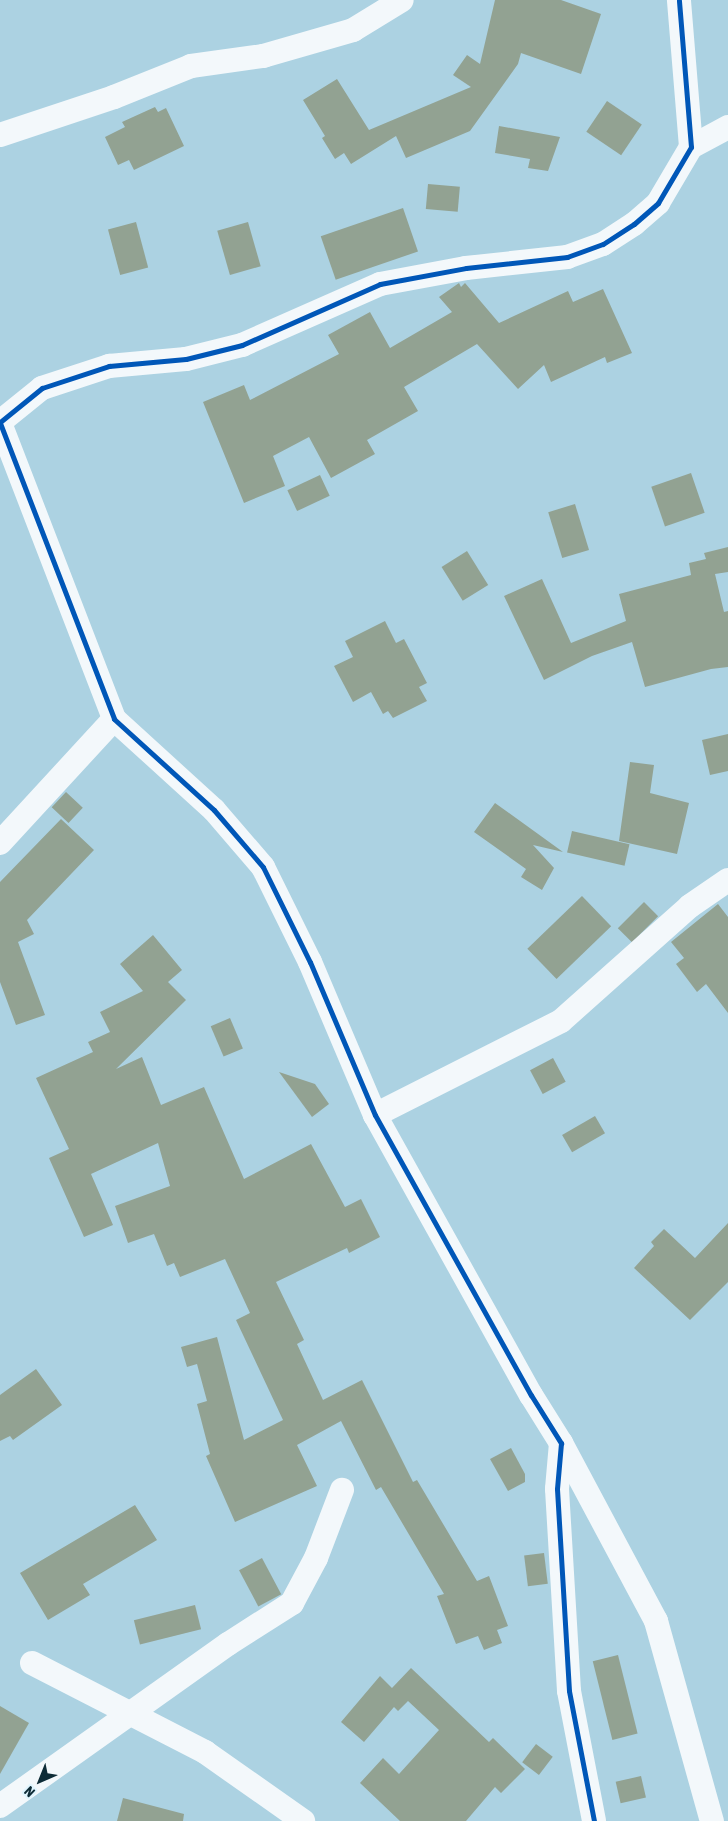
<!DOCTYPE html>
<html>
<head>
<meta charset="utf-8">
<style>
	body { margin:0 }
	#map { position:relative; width:728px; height:1821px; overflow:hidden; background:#acd2e2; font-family:"Asap Condensed",sans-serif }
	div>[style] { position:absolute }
	.building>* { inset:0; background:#92a292; transform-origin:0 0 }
	.minor>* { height:24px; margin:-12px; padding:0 12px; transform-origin:12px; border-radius:12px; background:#f3f8fb }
	.cycleway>* { height:5px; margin:-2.5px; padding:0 2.5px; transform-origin:2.5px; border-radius:2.5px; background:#0057b8 }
	span { translate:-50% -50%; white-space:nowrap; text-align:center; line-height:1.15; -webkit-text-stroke:4px #e0f5fe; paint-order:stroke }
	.north { position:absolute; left:15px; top:1756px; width:50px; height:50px; -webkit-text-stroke:4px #e0f5fe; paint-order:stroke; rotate:224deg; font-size:14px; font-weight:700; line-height:20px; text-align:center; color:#0e2c37 }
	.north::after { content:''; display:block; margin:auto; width:18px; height:22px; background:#0e2c37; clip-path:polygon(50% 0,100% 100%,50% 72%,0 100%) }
</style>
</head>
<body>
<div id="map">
	<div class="building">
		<i style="clip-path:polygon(495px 0,561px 0,601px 14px,581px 74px,521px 53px,518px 64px,470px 131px,406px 158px,396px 136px,351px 164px,344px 153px,335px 159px,322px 138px,325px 136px,303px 100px,337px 79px,369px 130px,471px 87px,453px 75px,467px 55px,480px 64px)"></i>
		<i style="left:607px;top:101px;width:42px;height:37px;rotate:34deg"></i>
		<i style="clip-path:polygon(155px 107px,158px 112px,166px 108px,184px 146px,134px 170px,129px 160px,118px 165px,105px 137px,125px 127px,122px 122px)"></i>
		<i style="clip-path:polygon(499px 126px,560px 137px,548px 171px,528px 168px,530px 159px,495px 153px)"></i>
		<i style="left:428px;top:184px;width:32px;height:25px;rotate:5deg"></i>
		<i style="left:403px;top:208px;width:46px;height:87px;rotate:71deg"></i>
		<i style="left:136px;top:222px;width:47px;height:29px;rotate:75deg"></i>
		<i style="left:248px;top:222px;width:46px;height:32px;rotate:74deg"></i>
		<i style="clip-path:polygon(459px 283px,461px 287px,465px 283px,499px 323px,568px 291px,573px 302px,603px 289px,632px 353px,607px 363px,605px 357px,551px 382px,544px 365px,518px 389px,477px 344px,404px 387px,418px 411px,367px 440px,375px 454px,331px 478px,309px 437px,273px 456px,285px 486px,244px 503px,203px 402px,244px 385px,250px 400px,339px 354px,328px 335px,370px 312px,390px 348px,452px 312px,439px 297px)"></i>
		<i style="left:691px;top:473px;width:42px;height:42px;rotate:71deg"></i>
		<i style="left:320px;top:475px;width:23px;height:36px;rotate:65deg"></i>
		<i style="left:575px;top:504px;width:48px;height:28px;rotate:73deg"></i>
		<i style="clip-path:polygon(728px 547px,728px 572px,715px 574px,724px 612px,728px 611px,728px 667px,711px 669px,645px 687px,632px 642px,592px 656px,544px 680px,504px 596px,542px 579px,571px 643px,626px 621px,619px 594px,691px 575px,689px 563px,706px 559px,704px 553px)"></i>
		<i style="left:467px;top:551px;width:40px;height:30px;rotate:58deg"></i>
		<i style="clip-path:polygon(385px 621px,396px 643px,404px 639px,427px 683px,419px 687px,427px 701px,393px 718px,388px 711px,383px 714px,371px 692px,353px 702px,334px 666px,353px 657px,345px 641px)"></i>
		<i style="clip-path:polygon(728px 734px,728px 771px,710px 775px,702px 740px)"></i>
		<i style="clip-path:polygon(630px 762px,654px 765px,650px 793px,689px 803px,677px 854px,619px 841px)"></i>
		<i style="left:66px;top:792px;width:23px;height:21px;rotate:43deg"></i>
		<i style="clip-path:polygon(495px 803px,563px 852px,533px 845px,554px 868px,542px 890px,521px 877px,526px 869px,474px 832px)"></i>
		<i style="clip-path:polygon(61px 819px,94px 850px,27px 920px,34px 934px,18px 942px,45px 1015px,16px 1025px,0 982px,0 882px)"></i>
		<i style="left:572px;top:831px;width:59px;height:22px;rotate:13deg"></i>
		<i style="left:582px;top:896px;width:42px;height:76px;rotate:46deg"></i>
		<i style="left:644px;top:902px;width:20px;height:37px;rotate:45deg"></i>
		<i style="clip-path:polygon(718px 904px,728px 917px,728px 1013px,706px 984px,697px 992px,676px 964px,684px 958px,671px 942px)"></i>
		<i style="clip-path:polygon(153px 935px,182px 970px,168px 982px,186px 1000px,116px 1069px,142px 1057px,161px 1105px,204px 1087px,244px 1179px,311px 1144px,345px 1207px,361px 1199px,380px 1237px,349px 1253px,347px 1248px,276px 1282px,304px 1340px,297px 1344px,323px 1400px,362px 1380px,413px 1482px,417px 1480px,477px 1581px,489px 1576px,508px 1626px,497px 1630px,502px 1643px,484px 1650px,478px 1636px,456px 1644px,437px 1596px,444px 1594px,381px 1487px,376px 1490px,341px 1421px,297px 1445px,317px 1486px,235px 1522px,206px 1456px,210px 1454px,197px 1404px,207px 1401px,197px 1364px,187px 1367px,181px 1347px,217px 1337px,244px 1440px,283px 1420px,236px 1320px,250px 1313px,225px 1259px,180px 1277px,174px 1263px,167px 1266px,154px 1234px,128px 1243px,115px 1206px,170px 1186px,158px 1143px,91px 1174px,113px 1225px,84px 1237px,49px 1158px,69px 1149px,36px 1078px,93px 1052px,88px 1042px,110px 1032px,100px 1012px,143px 991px,120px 964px)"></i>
		<i style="left:230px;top:1018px;width:33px;height:21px;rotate:67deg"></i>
		<i style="left:553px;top:1058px;width:27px;height:26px;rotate:62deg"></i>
		<i style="clip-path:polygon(279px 1072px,315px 1084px,329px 1104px,312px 1117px)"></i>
		<i style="left:595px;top:1116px;width:20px;height:38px;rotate:60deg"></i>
		<i style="clip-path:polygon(728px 1223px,728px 1282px,690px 1320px,634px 1268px,654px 1246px,651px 1242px,664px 1229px,695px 1258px)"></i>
		<i style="clip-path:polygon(36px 1369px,62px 1405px,13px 1440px,10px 1436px,0 1441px,0 1395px)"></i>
		<i style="clip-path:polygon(511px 1448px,525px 1474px,525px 1482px,508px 1491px,490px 1459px)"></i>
		<i style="clip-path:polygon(135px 1505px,157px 1540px,83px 1584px,90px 1595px,48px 1620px,20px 1573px)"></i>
		<i style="left:544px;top:1553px;width:31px;height:20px;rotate:83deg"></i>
		<i style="left:262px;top:1558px;width:41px;height:26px;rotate:62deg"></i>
		<i style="left:195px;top:1605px;width:25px;height:63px;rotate:76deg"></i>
		<i style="left:618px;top:1655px;width:81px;height:26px;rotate:76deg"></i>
		<i style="clip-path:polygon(411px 1668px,489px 1742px,493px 1738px,525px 1769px,501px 1793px,495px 1787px,466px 1821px,400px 1821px,360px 1783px,383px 1758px,399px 1774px,439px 1730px,408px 1701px,398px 1711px,394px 1707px,364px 1742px,341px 1722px,380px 1676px,392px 1688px)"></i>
		<i style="clip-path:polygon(0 1706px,29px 1723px,0 1774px)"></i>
		<i style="left:536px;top:1744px;width:21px;height:23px;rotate:37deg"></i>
		<i style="left:641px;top:1776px;width:22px;height:26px;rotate:77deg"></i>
		<i style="clip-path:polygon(123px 1798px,184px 1814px,183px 1821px,117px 1821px)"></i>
	</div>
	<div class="minor">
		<i style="left:0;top:135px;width:120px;rotate:-18.4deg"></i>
		<i style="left:114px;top:97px;width:83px;rotate:-21.9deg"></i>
		<i style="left:191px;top:66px;width:73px;rotate:-7.9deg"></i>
		<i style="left:263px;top:56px;width:94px;rotate:-16.1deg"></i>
		<i style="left:353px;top:30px;width:57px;rotate:-31.5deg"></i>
		<i style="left:691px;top:147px;width:42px;rotate:-28.4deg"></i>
		<i style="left:0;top:422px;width:54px;rotate:-39deg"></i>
		<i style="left:42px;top:388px;width:71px;rotate:-18.2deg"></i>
		<i style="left:109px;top:366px;width:77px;rotate:-5.2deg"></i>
		<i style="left:186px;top:359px;width:58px;rotate:-14deg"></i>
		<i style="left:242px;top:345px;width:151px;rotate:-23.8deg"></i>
		<i style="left:380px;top:284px;width:87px;rotate:-10.5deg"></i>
		<i style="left:466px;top:268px;width:102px;rotate:-6.2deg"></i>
		<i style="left:567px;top:257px;width:38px;rotate:-20deg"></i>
		<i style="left:603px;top:244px;width:37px;rotate:-33deg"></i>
		<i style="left:634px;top:224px;width:32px;rotate:-41deg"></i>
		<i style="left:658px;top:203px;width:65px;rotate:-59.5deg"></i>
		<i style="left:691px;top:147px;width:147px;rotate:-94.7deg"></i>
		<i style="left:0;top:423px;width:317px;rotate:68.9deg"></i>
		<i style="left:114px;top:719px;width:135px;rotate:42.3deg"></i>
		<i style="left:214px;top:810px;width:75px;rotate:49.3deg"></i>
		<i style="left:263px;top:867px;width:106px;rotate:63.7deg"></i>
		<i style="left:310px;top:962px;width:166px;rotate:67deg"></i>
		<i style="left:375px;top:1115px;width:321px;rotate:60.9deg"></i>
		<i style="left:531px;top:1395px;width:57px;rotate:58deg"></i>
		<i style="left:561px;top:1443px;width:46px;rotate:95deg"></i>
		<i style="left:557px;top:1489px;width:202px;rotate:86.6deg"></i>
		<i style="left:569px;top:1691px;width:132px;rotate:79.1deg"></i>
		<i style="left:0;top:843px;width:168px;rotate:-47.4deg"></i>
		<i style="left:375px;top:1115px;width:208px;rotate:-26.8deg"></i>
		<i style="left:561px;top:1021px;width:173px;rotate:-41.7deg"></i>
		<i style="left:690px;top:906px;width:46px;rotate:-34.4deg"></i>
		<i style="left:561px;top:1443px;width:202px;rotate:61.9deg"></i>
		<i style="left:656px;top:1621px;width:208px;rotate:74.4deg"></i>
		<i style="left:32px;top:1663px;width:195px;rotate:27.2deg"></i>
		<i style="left:205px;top:1752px;width:120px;rotate:35.1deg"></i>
		<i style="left:0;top:1806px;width:280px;rotate:-35.4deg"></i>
		<i style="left:228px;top:1644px;width:76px;rotate:-32.6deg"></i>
		<i style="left:292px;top:1603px;width:51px;rotate:-61.9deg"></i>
		<i style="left:316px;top:1558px;width:73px;rotate:-69.1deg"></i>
	</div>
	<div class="cycleway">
		<i style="left:0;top:422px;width:54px;rotate:-39deg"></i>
		<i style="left:42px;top:388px;width:71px;rotate:-18.2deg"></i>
		<i style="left:109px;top:366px;width:77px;rotate:-5.2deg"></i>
		<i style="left:186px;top:359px;width:58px;rotate:-14deg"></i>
		<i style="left:242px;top:345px;width:151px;rotate:-23.8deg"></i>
		<i style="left:380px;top:284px;width:87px;rotate:-10.5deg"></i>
		<i style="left:466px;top:268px;width:102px;rotate:-6.2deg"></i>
		<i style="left:567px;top:257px;width:38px;rotate:-20deg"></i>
		<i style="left:603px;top:244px;width:37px;rotate:-33deg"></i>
		<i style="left:634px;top:224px;width:32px;rotate:-41deg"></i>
		<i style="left:658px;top:203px;width:65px;rotate:-59.5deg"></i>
		<i style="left:691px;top:147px;width:147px;rotate:-94.7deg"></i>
		<i style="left:0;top:423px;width:317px;rotate:68.9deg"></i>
		<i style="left:114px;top:719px;width:135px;rotate:42.3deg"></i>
		<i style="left:214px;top:810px;width:75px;rotate:49.3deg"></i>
		<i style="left:263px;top:867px;width:106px;rotate:63.7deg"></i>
		<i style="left:310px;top:962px;width:166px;rotate:67deg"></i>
		<i style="left:375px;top:1115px;width:321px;rotate:60.9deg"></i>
		<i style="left:531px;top:1395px;width:57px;rotate:58deg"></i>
		<i style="left:561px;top:1443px;width:46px;rotate:95deg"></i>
		<i style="left:557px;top:1489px;width:202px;rotate:86.6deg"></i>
		<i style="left:569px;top:1691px;width:132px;rotate:79.1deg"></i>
	</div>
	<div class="north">N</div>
</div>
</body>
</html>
